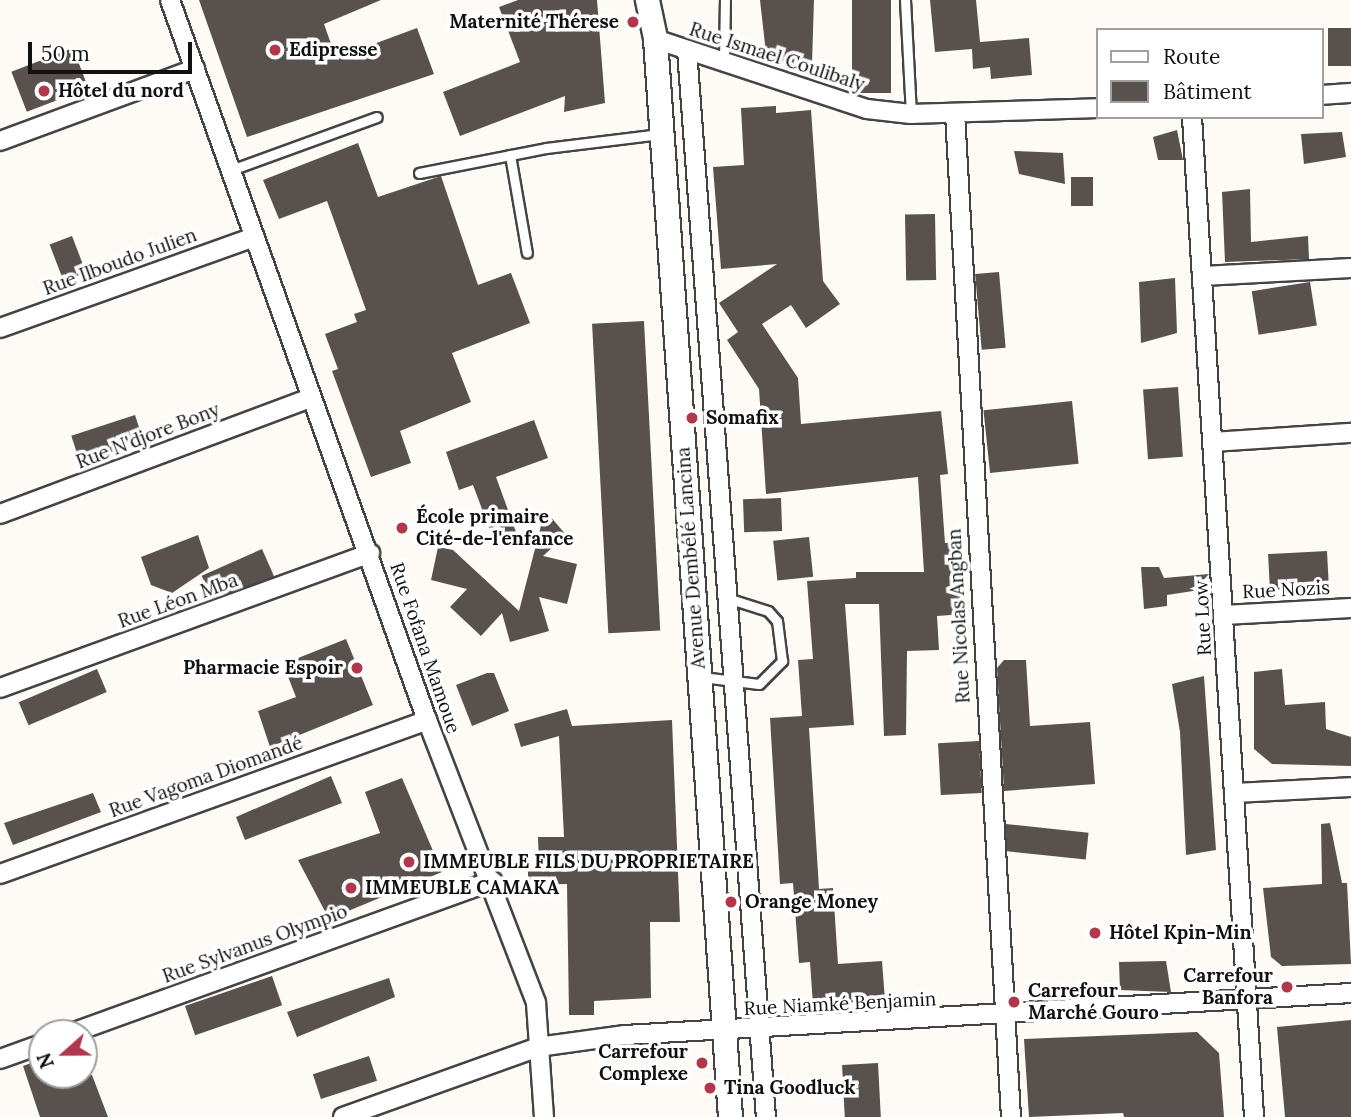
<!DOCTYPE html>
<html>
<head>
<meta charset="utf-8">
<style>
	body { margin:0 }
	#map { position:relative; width:1351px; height:1117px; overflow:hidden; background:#fefbf6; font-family:Lora,serif }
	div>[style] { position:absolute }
	.building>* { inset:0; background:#58514e; transform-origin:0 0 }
	.roads { filter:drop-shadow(2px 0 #444) drop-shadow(-2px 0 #444) drop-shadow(0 2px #444) drop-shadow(0 -2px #444) }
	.service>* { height:9px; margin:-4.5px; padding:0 4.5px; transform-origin:4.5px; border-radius:4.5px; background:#fff }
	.minor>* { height:18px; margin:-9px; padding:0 9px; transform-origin:9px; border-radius:9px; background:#fff }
	.tertiary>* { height:23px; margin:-11.5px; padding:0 11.5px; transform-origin:11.5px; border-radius:11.5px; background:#fff }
	.dots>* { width:19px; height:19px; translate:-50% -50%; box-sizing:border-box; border:4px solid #fff; border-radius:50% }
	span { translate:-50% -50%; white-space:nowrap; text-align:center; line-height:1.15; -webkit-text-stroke:7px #fff; paint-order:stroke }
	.poi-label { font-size:19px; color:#111; font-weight:700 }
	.right { translate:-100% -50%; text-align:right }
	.left { translate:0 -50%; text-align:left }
	.street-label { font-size:19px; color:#111 }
	.legend { position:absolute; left:1096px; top:28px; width:228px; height:91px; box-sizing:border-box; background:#fff; border:2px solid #a0a0a0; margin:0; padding:9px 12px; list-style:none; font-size:21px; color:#111 }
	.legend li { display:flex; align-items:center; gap:14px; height:35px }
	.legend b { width:35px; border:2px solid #a0a0a0 }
	.north { position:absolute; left:28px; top:1019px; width:70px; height:70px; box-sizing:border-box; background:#fff; border:2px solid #a0a0a0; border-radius:50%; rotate:249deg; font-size:19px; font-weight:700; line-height:28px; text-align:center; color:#111 }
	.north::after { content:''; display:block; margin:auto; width:24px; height:32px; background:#b1384c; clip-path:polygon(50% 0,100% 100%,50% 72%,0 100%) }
	.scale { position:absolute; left:28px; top:42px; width:164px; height:32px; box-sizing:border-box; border:4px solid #111; border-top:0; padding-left:9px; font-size:21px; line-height:24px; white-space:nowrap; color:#111; -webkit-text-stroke:5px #fff; paint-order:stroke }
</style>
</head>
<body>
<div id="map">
	<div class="building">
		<i style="clip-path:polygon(199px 0,381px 0,324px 24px,336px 58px,417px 28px,434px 74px,247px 137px)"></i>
		<i style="clip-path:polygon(518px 0,597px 0,605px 103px,564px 112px,565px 96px,460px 136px,443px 92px,520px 62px,499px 7px)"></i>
		<i style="clip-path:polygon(760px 0,814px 0,812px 63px,767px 62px)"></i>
		<i style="left:852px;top:0;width:39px;height:93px"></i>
		<i style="clip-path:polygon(930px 0,976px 0,980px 42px,1029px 38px,1032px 75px,991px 79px,990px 67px,973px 69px,972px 49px,935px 52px)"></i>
		<i style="left:1351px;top:28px;width:38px;height:23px;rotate:90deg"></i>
		<i style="left:73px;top:48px;width:43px;height:66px;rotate:69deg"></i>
		<i style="clip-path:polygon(776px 106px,776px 113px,811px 110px,823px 281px,840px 304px,806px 328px,791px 305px,762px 324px,798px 378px,801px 424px,941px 411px,948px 474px,940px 475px,945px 543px,960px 542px,964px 614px,937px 616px,939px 650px,907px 651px,906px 735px,884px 736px,879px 604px,845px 604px,854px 725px,809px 728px,819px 889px,833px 888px,838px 964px,882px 961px,885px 1000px,813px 1005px,810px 962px,799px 963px,793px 883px,780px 884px,770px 718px,802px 716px,798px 660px,813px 659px,807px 581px,856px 578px,856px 572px,924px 572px,918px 477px,766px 494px,759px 389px,727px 340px,738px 332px,719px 303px,777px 264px,721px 269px,713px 167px,744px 165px,741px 108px)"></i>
		<i style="clip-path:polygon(1177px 130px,1183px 160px,1158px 160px,1153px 137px)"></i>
		<i style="clip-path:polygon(1342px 132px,1346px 157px,1304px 164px,1301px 134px)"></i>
		<i style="clip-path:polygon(358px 143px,378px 197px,441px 176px,478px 285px,511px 273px,530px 323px,452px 353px,471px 402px,400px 431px,411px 463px,371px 477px,332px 371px,338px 369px,325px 334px,357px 322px,354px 314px,366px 310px,327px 201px,279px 219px,263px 180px)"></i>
		<i style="clip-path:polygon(1014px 151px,1063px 153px,1065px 184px,1019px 174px)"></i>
		<i style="left:1071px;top:177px;width:22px;height:29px"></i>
		<i style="clip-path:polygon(1250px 189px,1251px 242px,1308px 236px,1309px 259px,1225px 262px,1222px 192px)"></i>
		<i style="left:935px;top:214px;width:66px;height:30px;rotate:89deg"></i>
		<i style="left:72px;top:236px;width:39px;height:24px;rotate:69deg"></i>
		<i style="left:999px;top:272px;width:76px;height:24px;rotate:85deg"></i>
		<i style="clip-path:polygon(1175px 278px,1177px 333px,1141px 343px,1139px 282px)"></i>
		<i style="left:1310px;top:282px;width:44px;height:59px;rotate:81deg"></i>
		<i style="left:644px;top:321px;width:310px;height:52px;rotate:87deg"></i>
		<i style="left:1178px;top:387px;width:70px;height:35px;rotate:86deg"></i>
		<i style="left:1072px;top:401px;width:63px;height:89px;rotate:84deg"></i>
		<i style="left:135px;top:415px;width:29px;height:67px;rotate:72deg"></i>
		<i style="clip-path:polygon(534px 420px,548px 458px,496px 477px,516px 532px,494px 541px,473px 485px,459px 490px,446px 452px)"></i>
		<i style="left:781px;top:498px;width:33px;height:38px;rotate:88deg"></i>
		<i style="clip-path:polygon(545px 510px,566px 535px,543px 556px,577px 564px,567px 604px,539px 597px,549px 631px,510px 642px,502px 613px,481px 636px,450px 607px,467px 589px,431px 580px,438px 547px,453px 550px,519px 611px)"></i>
		<i style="clip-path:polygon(198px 535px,209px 568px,172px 593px,151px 585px,141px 557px)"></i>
		<i style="left:809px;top:537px;width:40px;height:36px;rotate:84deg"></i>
		<i style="left:262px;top:549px;width:30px;height:66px;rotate:66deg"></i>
		<i style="left:1327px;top:551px;width:36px;height:59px;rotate:87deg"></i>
		<i style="clip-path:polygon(1141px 567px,1159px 567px,1164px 578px,1209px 574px,1193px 591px,1167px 595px,1167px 606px,1144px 609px)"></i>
		<i style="clip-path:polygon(346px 639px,373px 705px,270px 747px,258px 711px,296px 697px,283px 664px)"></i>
		<i style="clip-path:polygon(1004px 660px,1026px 660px,1030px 726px,1090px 722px,1095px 784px,1004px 791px,997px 668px)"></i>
		<i style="left:97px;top:669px;width:25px;height:85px;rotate:67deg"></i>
		<i style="clip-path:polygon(1282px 669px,1285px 705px,1325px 702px,1326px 729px,1351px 737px,1351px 766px,1272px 764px,1254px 749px,1254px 672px)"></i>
		<i style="clip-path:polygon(487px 673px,494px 673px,509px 711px,472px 726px,456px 685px)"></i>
		<i style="clip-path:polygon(1204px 676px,1216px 850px,1186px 855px,1180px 732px,1172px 684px)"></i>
		<i style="clip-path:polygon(567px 709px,572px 726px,672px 720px,680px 922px,650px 922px,651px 998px,594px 1001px,594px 1015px,569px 1015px,567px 884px,528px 885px,528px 868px,539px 868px,538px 837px,564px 837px,559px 736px,521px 747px,514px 724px)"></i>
		<i style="left:979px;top:741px;width:52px;height:41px;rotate:87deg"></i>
		<i style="clip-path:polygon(331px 776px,342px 803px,245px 840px,236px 817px)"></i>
		<i style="clip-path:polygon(402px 778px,442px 872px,329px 919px,298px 860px,380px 833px,365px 792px)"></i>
		<i style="clip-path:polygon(93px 793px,101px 812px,13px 845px,4px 823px)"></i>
		<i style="clip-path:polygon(1330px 823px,1342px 883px,1347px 883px,1351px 964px,1282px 966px,1271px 957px,1263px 888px,1322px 884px,1321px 824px)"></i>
		<i style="left:1006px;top:824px;width:83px;height:27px;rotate:6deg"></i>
		<i style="clip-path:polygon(1166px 961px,1171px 992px,1120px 990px,1119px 962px)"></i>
		<i style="left:272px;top:976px;width:31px;height:92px;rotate:71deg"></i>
		<i style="clip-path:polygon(389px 978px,395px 997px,297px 1037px,287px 1012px)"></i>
		<i style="clip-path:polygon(1351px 1020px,1351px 1117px,1285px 1117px,1277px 1027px)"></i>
		<i style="clip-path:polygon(1197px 1032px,1219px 1053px,1224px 1117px,1124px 1117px,1123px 1113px,1029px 1117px,1024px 1039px)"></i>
		<i style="left:369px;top:1056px;width:26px;height:59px;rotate:72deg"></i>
		<i style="clip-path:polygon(42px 1059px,42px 1075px,92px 1075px,108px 1117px,40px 1117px,23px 1066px)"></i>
		<i style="left:878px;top:1063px;width:54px;height:36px;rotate:87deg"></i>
	</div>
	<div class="roads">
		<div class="service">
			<i style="left:905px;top:0;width:114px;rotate:87deg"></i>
			<i style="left:724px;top:61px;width:61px;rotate:-89.1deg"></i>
			<i style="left:510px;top:155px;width:99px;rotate:80.2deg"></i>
			<i style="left:231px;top:170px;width:155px;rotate:-20deg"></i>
			<i style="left:419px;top:173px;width:129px;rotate:-11.1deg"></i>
			<i style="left:546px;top:148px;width:115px;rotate:-7deg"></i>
			<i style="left:702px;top:677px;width:57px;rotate:7deg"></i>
			<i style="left:759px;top:684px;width:33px;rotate:-45deg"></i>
			<i style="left:782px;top:661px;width:40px;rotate:-97.1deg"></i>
			<i style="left:777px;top:621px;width:13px;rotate:-132deg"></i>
			<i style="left:768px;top:611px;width:43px;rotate:-162.4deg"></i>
		</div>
		<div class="minor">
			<i style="left:170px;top:0;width:764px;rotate:70.36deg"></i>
			<i style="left:427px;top:720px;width:303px;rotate:68.9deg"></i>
			<i style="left:536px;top:1003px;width:114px;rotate:86deg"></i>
			<i style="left:655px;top:39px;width:223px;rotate:18.3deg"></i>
			<i style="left:867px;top:109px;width:44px;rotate:6.5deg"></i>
			<i style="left:911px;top:114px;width:186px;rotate:-1.8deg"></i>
			<i style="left:687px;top:50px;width:1070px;rotate:85.77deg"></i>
			<i style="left:1321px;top:95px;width:30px;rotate:-4deg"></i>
			<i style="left:955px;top:113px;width:1006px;rotate:86.81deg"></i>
			<i style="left:1192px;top:117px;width:1002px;rotate:86.45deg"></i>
			<i style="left:0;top:141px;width:208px;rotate:-20.3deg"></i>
			<i style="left:1203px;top:276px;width:148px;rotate:-3.1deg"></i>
			<i style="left:0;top:328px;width:270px;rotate:-19.7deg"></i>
			<i style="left:1214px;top:442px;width:137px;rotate:-3.8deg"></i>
			<i style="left:0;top:514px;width:332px;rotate:-20.5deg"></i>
			<i style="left:1224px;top:615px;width:127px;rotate:-3.2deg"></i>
			<i style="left:0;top:688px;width:394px;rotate:-20deg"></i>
			<i style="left:1234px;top:793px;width:117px;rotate:-2.9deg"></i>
			<i style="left:0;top:874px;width:454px;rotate:-19.8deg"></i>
			<i style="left:72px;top:1033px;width:447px;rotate:-19.9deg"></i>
			<i style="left:0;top:1059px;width:45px;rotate:-19.7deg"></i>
			<i style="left:343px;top:1117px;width:207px;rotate:-19.7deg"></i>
			<i style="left:538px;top:1047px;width:88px;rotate:-7.9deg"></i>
			<i style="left:625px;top:1035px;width:727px;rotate:-3.31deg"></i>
		</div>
		<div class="tertiary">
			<i style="left:647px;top:0;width:40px;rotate:78deg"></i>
			<i style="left:655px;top:39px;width:1081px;rotate:86.02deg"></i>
		</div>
	</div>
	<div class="dots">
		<i style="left:633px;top:22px;background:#b1384c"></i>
		<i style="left:275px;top:50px;background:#b1384c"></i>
		<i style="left:44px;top:91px;background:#b1384c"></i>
		<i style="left:692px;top:418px;background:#b1384c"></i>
		<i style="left:402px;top:528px;background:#b1384c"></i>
		<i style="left:357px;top:668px;background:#b1384c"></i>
		<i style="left:409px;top:862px;background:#b1384c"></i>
		<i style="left:351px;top:888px;background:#b1384c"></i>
		<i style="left:731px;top:902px;background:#b1384c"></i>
		<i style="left:1095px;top:933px;background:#b1384c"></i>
		<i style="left:1287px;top:987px;background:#b1384c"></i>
		<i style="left:1014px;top:1002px;background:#b1384c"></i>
		<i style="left:702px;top:1063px;background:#b1384c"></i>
		<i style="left:710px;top:1088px;background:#b1384c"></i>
	</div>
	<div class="poi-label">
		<span class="right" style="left:619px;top:22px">Maternité Thérese</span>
		<span class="left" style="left:289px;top:50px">Edipresse</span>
		<span class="left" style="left:58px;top:91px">Hôtel du nord</span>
		<span class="left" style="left:706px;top:418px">Somafix</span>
		<span class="left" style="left:416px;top:528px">École primaire<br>Cité-de-l'enfance</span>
		<span class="right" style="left:343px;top:668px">Pharmacie Espoir</span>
		<span class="left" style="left:423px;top:862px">IMMEUBLE FILS DU PROPRIETAIRE</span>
		<span class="left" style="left:365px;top:888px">IMMEUBLE CAMAKA</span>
		<span class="left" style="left:745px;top:902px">Orange Money</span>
		<span class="left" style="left:1109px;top:933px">Hôtel Kpin-Min</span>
		<span class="right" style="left:1273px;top:987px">Carrefour<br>Banfora</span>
		<span class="left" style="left:1028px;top:1002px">Carrefour<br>Marché Gouro</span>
		<span class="right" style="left:688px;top:1063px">Carrefour<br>Complexe</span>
		<span class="left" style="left:724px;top:1088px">Tina Goodluck</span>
	</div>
	<div class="street-label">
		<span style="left:777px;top:57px;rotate:18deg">Rue Ismael Coulibaly</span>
		<span style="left:120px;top:262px;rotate:-20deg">Rue Ilboudo Julien</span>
		<span style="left:148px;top:436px;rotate:-21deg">Rue N'djore Bony</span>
		<span style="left:691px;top:558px;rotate:-94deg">Avenue Dembélé Lancina</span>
		<span style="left:1286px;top:590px;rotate:-3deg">Rue Nozis</span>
		<span style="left:178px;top:601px;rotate:-20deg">Rue Léon Mba</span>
		<span style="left:959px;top:616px;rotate:-93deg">Rue Nicolas Angban</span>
		<span style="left:1203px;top:618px;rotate:-93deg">Rue Low</span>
		<span style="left:425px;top:648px;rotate:71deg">Rue Fofana Mamoue</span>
		<span style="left:206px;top:777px;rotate:-20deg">Rue Vagoma Diomandé</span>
		<span style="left:255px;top:944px;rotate:-20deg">Rue Sylvanus Olympio</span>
		<span style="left:840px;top:1004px;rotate:-3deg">Rue Niamké Benjamin</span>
	</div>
	<ul class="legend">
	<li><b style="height:9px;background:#fff"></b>Route</li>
	<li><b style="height:19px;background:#58514e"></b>Bâtiment</li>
	</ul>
	<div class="north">N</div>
	<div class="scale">50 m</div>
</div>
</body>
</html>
